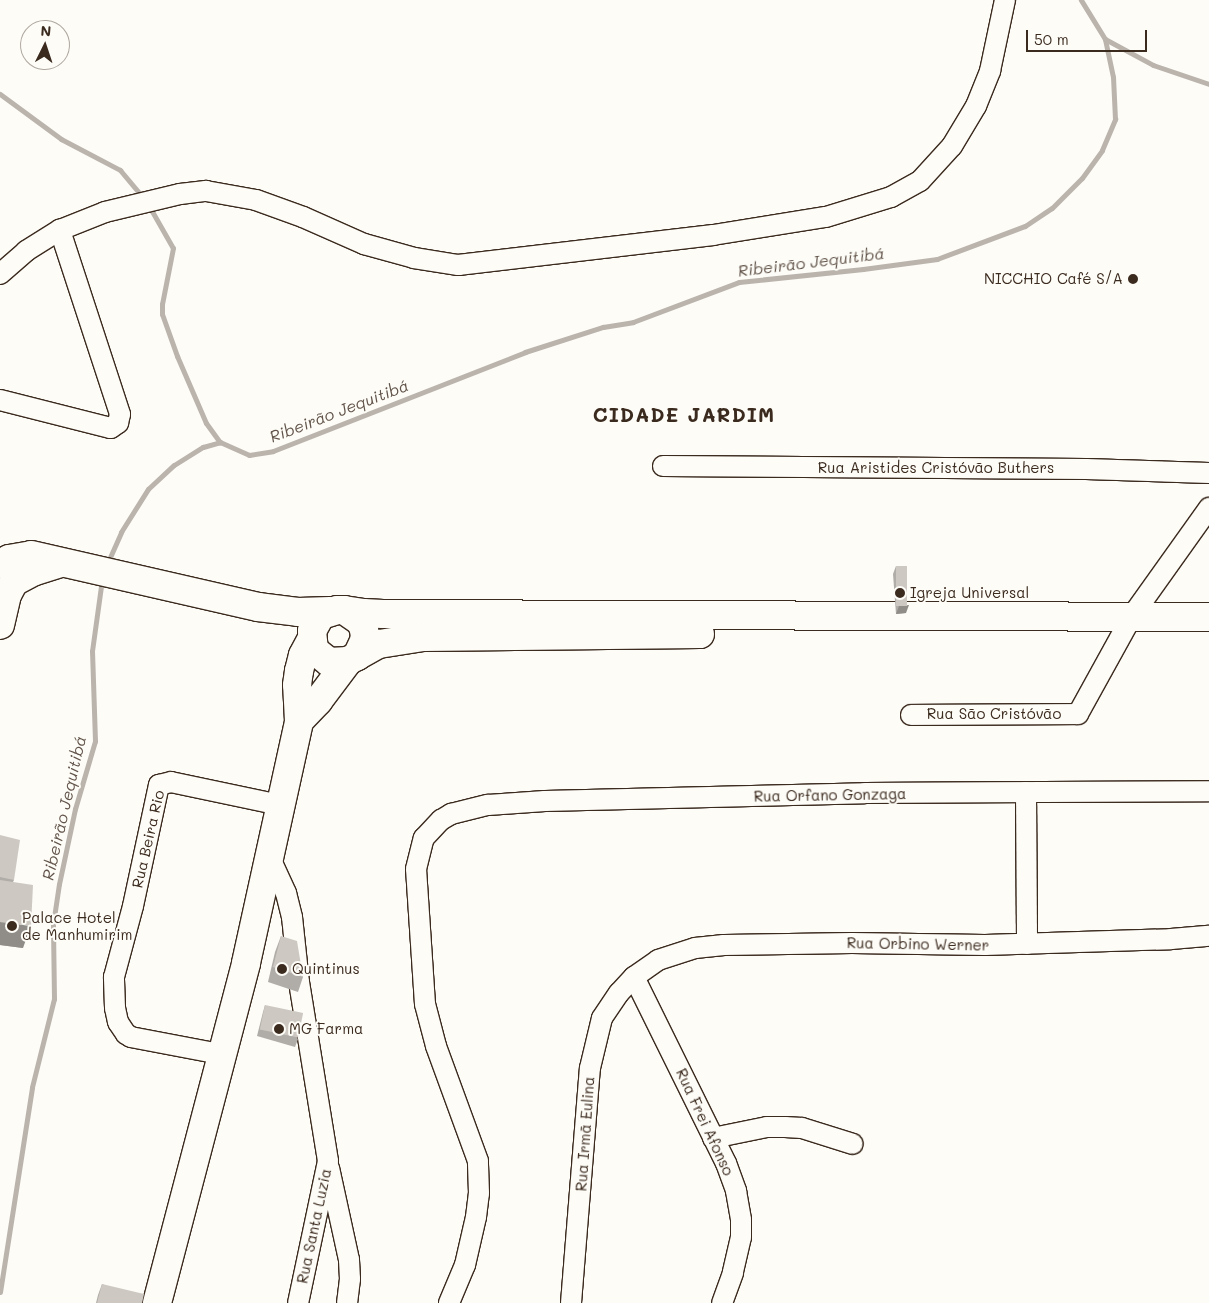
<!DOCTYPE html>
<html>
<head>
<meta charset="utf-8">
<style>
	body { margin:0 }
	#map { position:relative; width:1209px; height:1303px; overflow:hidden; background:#fdfcf7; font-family:Mali,sans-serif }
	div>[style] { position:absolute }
	.stream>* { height:5px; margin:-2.5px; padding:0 2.5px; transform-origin:2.5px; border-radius:2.5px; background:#bbb4ad }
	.roads { filter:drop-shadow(1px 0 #3b2a1e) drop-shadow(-1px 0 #3b2a1e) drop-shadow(0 1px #3b2a1e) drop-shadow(0 -1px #3b2a1e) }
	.street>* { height:20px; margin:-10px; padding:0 10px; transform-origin:10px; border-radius:10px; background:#fdfcf7 }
	.secondary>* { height:28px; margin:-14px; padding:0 14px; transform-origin:14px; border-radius:14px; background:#fdfcf7 }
	.wall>* { inset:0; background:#b0aca7 }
	.shaded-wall>* { inset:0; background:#908c88 }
	.building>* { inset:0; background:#cdc8c2; transform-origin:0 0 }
	.dots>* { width:14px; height:14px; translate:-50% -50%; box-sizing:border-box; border:2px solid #fdfcf7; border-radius:50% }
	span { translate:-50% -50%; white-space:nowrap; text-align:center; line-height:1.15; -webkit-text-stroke:4px #fdfcf7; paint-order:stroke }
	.poi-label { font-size:15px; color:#3b2a1e }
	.right { translate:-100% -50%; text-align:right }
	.left { translate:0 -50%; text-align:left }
	.street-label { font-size:15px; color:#3b2a1e }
	.water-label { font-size:16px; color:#615349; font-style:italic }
	.district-label { font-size:20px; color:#3b2a1e; font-weight:700; letter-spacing:1px }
	.north { position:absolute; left:20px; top:20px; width:50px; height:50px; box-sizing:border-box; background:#fdfcf7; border:1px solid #afa8a0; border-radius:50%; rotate:4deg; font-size:14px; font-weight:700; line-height:20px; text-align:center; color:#3b2a1e }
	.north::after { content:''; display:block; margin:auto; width:18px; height:22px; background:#3b2a1e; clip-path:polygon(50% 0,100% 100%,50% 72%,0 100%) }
	.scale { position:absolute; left:1026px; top:30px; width:121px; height:22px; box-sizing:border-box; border:2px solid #3b2a1e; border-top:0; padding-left:6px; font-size:15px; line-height:18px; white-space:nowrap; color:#3b2a1e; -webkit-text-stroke:4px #fdfcf7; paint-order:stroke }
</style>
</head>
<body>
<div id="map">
	<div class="stream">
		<i style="left:1105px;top:39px;width:55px;rotate:28.4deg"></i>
		<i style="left:1153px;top:65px;width:59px;rotate:18.7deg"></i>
		<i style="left:0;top:94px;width:76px;rotate:36.4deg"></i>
		<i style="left:61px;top:139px;width:67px;rotate:27.7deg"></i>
		<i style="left:120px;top:170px;width:35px;rotate:50deg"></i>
		<i style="left:149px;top:206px;width:48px;rotate:60.3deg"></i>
		<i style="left:173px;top:248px;width:57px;rotate:101.1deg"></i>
		<i style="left:162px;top:304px;width:10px;rotate:90deg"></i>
		<i style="left:162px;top:314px;width:45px;rotate:70.3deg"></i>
		<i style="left:177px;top:356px;width:73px;rotate:66.6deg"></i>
		<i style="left:206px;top:423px;width:24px;rotate:54deg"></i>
		<i style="left:107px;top:564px;width:35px;rotate:-66deg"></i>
		<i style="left:121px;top:532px;width:51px;rotate:-57.9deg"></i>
		<i style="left:148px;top:489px;width:35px;rotate:-43deg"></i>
		<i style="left:174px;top:465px;width:34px;rotate:-32deg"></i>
		<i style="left:203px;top:447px;width:18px;rotate:-16deg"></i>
		<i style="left:220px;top:442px;width:32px;rotate:24deg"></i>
		<i style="left:249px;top:455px;width:24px;rotate:-9deg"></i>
		<i style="left:273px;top:451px;width:271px;rotate:-21.4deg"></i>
		<i style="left:525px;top:352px;width:82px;rotate:-17.8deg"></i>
		<i style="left:603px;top:327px;width:30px;rotate:-9deg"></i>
		<i style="left:633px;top:322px;width:113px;rotate:-20.7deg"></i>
		<i style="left:739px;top:282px;width:125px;rotate:-6deg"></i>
		<i style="left:863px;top:269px;width:75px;rotate:-7.7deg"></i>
		<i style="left:937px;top:259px;width:94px;rotate:-20.6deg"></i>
		<i style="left:1025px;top:226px;width:32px;rotate:-34deg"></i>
		<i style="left:1052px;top:208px;width:42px;rotate:-45deg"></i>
		<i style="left:1082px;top:178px;width:34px;rotate:-54deg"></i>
		<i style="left:1102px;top:150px;width:34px;rotate:-67deg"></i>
		<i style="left:1115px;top:119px;width:42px;rotate:-92.7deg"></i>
		<i style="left:1113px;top:77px;width:39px;rotate:-102deg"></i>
		<i style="left:1105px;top:39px;width:46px;rotate:-121.6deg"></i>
		<i style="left:0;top:1292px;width:207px;rotate:-81.1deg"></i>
		<i style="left:32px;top:1087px;width:91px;rotate:-76deg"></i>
		<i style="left:54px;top:999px;width:75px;rotate:-90.8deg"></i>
		<i style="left:53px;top:924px;width:40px;rotate:-81.5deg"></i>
		<i style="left:59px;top:884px;width:77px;rotate:-78deg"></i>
		<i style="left:75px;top:809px;width:71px;rotate:-73.6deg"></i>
		<i style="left:95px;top:741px;width:90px;rotate:-91.9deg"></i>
		<i style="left:92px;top:651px;width:73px;rotate:-82.1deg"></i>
	</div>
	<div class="roads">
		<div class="street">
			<i style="left:0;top:274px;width:35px;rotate:-41deg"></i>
			<i style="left:26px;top:251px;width:40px;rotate:-32deg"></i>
			<i style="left:60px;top:230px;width:48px;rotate:-21.8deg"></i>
			<i style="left:105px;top:212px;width:77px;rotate:-13.5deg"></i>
			<i style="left:180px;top:194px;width:26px;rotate:-7deg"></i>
			<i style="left:206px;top:191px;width:51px;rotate:10.2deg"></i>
			<i style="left:256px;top:200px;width:50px;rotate:19.9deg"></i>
			<i style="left:303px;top:217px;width:67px;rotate:23.9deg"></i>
			<i style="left:364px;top:244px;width:52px;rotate:15.6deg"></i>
			<i style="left:414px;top:258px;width:45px;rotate:9deg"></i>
			<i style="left:458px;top:265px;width:257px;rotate:-6.7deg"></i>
			<i style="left:713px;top:235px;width:114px;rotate:-9.1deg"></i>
			<i style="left:826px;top:217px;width:68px;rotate:-17.1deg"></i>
			<i style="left:891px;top:197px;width:33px;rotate:-29deg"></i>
			<i style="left:920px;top:181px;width:47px;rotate:-47.6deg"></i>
			<i style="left:952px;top:146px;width:47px;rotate:-59deg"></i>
			<i style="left:976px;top:106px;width:38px;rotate:-68deg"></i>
			<i style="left:990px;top:71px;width:73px;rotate:-78.1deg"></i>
			<i style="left:0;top:400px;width:114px;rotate:14.2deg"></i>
			<i style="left:111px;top:428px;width:9px;rotate:-36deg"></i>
			<i style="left:118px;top:423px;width:9px;rotate:-77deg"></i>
			<i style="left:120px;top:414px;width:194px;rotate:-108.1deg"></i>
			<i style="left:663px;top:466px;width:423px;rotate:0.4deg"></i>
			<i style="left:1086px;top:469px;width:123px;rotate:1.9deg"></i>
			<i style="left:911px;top:715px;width:167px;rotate:-0.3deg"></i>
			<i style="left:1078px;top:714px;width:112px;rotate:-61.1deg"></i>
			<i style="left:1132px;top:616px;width:133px;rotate:-54.5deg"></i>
			<i style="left:1026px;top:792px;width:152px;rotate:89.6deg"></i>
			<i style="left:269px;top:856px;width:41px;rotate:65.3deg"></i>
			<i style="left:286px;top:893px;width:25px;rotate:76deg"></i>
			<i style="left:292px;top:917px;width:65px;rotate:83.9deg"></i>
			<i style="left:299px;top:982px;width:181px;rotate:80.8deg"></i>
			<i style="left:328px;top:1161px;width:145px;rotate:101.9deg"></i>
			<i style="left:634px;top:977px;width:208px;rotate:63.7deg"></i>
			<i style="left:726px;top:1163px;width:30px;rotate:70deg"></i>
			<i style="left:736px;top:1191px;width:29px;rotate:80deg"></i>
			<i style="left:741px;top:1220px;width:17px;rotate:90deg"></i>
			<i style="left:741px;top:1237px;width:37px;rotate:103deg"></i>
			<i style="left:733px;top:1273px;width:32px;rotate:110deg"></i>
			<i style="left:220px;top:1054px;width:91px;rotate:-169.2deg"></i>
			<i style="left:131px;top:1037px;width:6px;rotate:-149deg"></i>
			<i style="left:126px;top:1034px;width:14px;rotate:-124deg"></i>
			<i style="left:118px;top:1022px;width:14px;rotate:-102deg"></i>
			<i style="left:115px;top:1008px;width:31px;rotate:-92deg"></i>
			<i style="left:114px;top:977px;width:73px;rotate:-75deg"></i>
			<i style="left:133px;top:906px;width:124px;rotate:-77.9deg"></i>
			<i style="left:159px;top:785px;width:12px;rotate:-14deg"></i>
			<i style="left:171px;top:782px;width:111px;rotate:11.9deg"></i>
			<i style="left:713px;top:1138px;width:55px;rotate:-11.5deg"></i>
			<i style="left:767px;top:1127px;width:18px"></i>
			<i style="left:785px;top:1127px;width:17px;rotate:3deg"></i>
			<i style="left:802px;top:1128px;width:53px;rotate:17.4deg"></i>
			<i style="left:329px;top:1168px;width:94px;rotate:77.7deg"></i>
			<i style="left:349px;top:1260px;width:19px;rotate:87deg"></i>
			<i style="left:350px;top:1279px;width:24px;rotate:97deg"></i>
			<i style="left:449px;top:1303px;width:41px;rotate:-67.2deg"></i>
			<i style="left:465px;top:1265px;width:49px;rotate:-77.1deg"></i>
			<i style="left:476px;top:1217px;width:24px;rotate:-83deg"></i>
			<i style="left:479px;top:1193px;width:32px;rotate:-92deg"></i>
			<i style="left:478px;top:1161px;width:122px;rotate:-110.1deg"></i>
			<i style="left:436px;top:1046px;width:43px;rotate:-104.7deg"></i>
			<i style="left:425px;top:1004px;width:135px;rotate:-93.8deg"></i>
			<i style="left:416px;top:869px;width:32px;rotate:-76deg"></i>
			<i style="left:424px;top:838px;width:25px;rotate:-47deg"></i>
			<i style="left:441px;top:820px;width:12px;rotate:-31deg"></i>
			<i style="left:451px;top:814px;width:38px;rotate:-14deg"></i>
			<i style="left:488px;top:805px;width:57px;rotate:-4deg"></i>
			<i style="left:545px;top:801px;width:320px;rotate:-1.4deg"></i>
			<i style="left:865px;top:793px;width:344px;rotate:-0.3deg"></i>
			<i style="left:571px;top:1303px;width:236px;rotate:-85.4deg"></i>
			<i style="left:590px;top:1068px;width:51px;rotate:-76.5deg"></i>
			<i style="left:602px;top:1018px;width:30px;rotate:-56deg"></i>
			<i style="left:619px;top:993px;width:22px;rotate:-47deg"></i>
			<i style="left:634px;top:977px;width:29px;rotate:-35deg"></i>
			<i style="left:658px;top:960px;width:39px;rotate:-18deg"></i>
			<i style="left:695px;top:948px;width:29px;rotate:-6deg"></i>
			<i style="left:724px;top:945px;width:128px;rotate:-0.9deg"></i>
			<i style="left:852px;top:943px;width:133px;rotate:0.9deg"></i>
			<i style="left:985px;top:945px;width:186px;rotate:-1.8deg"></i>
			<i style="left:1171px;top:939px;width:38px;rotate:-5deg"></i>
		</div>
		<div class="secondary">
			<i style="left:0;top:564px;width:10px;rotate:-29deg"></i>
			<i style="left:9px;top:559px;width:22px;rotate:-10deg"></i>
			<i style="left:31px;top:555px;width:233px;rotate:12.9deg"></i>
			<i style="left:258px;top:607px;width:40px;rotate:7.1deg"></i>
			<i style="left:298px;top:612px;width:32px;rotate:-2deg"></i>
			<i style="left:344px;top:610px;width:19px;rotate:35deg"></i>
			<i style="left:360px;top:621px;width:9px;rotate:63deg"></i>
			<i style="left:364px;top:629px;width:10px;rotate:84deg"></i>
			<i style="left:365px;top:639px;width:19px;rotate:115deg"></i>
			<i style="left:357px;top:656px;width:10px;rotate:151deg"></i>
			<i style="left:348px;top:661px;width:19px;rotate:177deg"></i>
			<i style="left:329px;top:662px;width:19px;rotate:-141deg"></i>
			<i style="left:314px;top:650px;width:19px;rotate:-96deg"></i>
			<i style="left:312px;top:631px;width:18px;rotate:-61deg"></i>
			<i style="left:321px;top:615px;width:17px;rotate:-17deg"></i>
			<i style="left:337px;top:610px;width:7px"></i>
			<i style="left:344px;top:610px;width:20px;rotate:9deg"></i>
			<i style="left:364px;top:613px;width:19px;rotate:3deg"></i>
			<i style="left:383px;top:614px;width:826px;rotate:0.21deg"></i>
			<i style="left:0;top:625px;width:31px;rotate:-77deg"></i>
			<i style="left:7px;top:595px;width:15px;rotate:-62deg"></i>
			<i style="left:14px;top:582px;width:24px;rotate:-28deg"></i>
			<i style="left:35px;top:571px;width:24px;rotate:-17deg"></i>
			<i style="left:357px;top:656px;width:25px;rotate:-29deg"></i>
			<i style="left:379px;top:644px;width:45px;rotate:-9deg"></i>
			<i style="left:423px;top:637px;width:277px;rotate:-0.6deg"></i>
			<i style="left:299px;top:721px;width:28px;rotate:-46deg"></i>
			<i style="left:318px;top:701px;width:50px;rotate:-53.1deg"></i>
			<i style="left:157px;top:1303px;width:351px;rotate:-75.3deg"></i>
			<i style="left:246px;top:963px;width:248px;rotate:-77.6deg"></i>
			<i style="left:299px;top:721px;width:36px;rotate:-93deg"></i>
			<i style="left:297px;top:685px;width:14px;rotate:-82deg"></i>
			<i style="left:299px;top:671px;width:16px;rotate:-76deg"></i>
			<i style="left:303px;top:655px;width:17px;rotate:-62deg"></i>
		</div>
	</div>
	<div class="wall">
		<i style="clip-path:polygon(896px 566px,906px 613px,896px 614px,893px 574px)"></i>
		<i style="clip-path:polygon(0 835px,14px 880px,13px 882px,23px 948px,0 945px)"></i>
		<i style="clip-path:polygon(281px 936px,303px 977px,298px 992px,268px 982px,275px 952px)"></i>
		<i style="clip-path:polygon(265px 1005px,298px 1039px,295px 1047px,257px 1036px,263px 1012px)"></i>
		<i style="clip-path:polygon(102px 1284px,142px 1303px,96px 1303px,98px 1295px)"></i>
	</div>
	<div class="shaded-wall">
		<i style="clip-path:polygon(909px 605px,906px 613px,896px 614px,899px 606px)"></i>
		<i style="clip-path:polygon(0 922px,31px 926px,23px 948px,0 945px)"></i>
	</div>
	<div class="building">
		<i style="left:896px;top:566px;width:11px;height:40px"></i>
		<i style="clip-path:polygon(0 835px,20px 840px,14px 880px,0 877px)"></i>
		<i style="clip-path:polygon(0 880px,33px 885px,31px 926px,0 922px)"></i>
		<i style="clip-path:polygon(281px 936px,297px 941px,303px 977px,273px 967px)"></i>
		<i style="left:265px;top:1005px;width:39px;height:25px;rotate:12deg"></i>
		<i style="clip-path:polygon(102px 1284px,144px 1294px,142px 1303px,97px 1303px)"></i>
	</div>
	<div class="dots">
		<i style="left:1133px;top:279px;background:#3b2a1e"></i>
		<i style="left:900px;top:593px;background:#3b2a1e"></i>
		<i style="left:12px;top:926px;background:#3b2a1e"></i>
		<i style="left:282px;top:969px;background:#3b2a1e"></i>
		<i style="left:279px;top:1029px;background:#3b2a1e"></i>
	</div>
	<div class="poi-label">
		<span class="right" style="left:1123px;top:279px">NICCHIO Café S/A</span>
		<span class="left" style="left:910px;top:593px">Igreja Universal</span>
		<span class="left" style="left:22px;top:926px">Palace Hotel<br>de Manhumirim</span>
		<span class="left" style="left:292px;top:969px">Quintinus</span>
		<span class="left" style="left:289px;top:1029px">MG Farma</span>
	</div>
	<div class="street-label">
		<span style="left:936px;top:468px">Rua Aristides Cristóvão Buthers</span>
		<span style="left:994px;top:714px">Rua São Cristóvão</span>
		<span style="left:830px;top:795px;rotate:-1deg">Rua Orfano Gonzaga</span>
		<span style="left:148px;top:839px;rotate:-77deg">Rua Beira Rio</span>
		<span style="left:918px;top:944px;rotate:1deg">Rua Orbino Werner</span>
		<span style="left:705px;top:1122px;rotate:65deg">Rua Frei Afonso</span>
		<span style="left:585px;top:1134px;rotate:-86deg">Rua Irmã Eulina</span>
		<span style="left:314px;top:1226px;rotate:-78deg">Rua Santa Luzia</span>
	</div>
	<div class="water-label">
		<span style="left:811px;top:262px;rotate:-7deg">Ribeirão Jequitibá</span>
		<span style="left:339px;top:411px;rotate:-21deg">Ribeirão Jequitibá</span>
		<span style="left:64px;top:808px;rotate:-77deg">Ribeirão Jequitibá</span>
	</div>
	<div class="district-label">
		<span style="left:684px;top:414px">CIDADE JARDIM</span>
	</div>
	<div class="north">N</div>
	<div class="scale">50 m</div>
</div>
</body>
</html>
